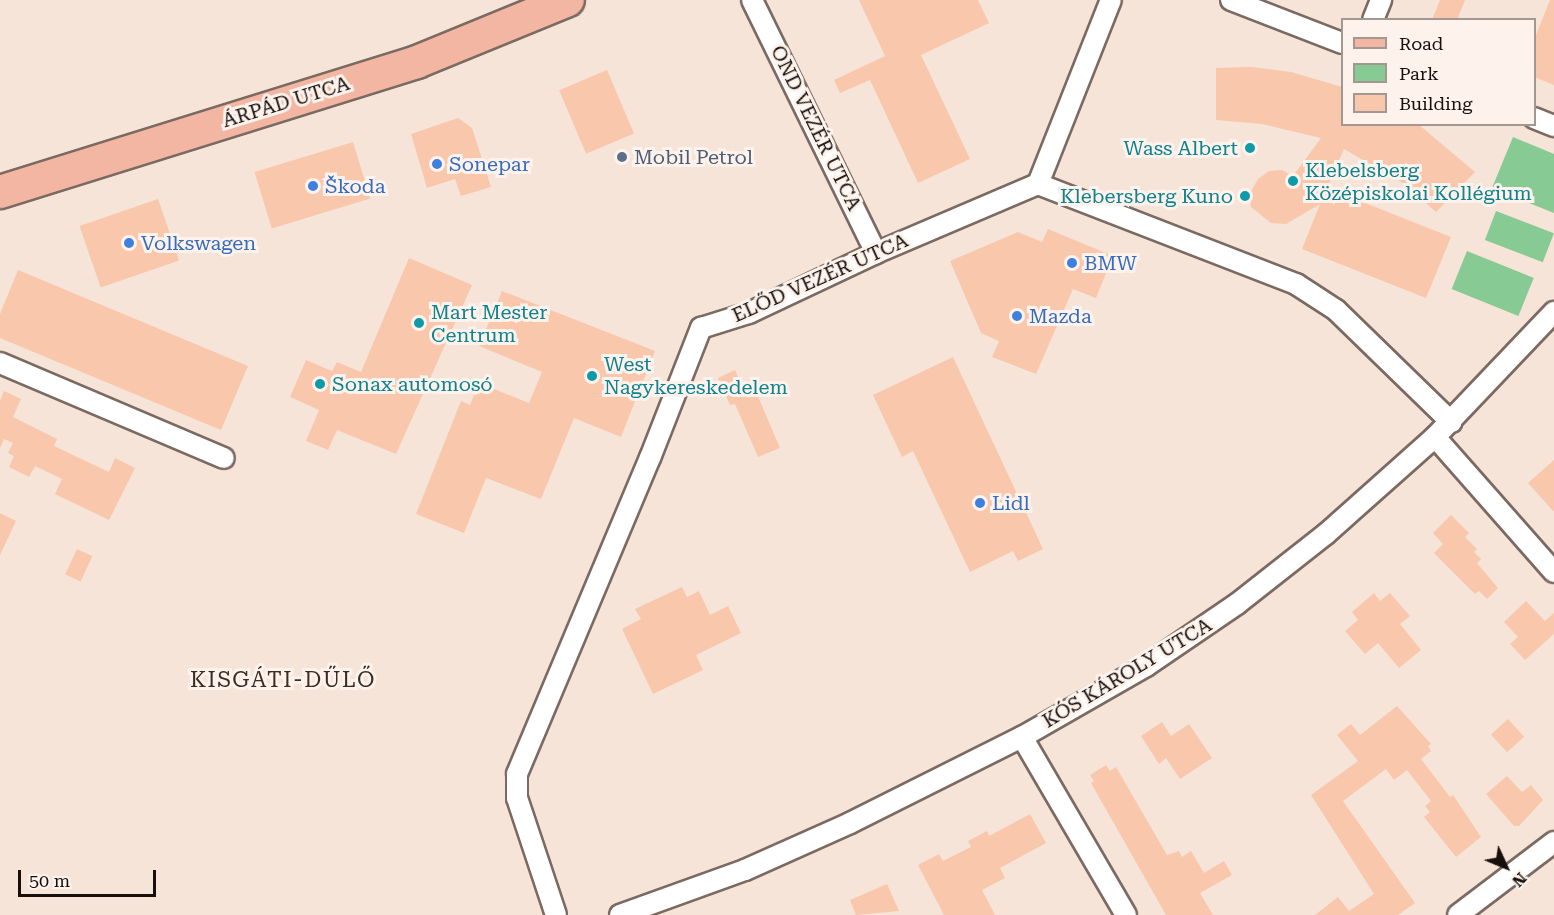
<!DOCTYPE html>
<html>
<head>
<meta charset="utf-8">
<style>
	body { margin:0 }
	#map { position:relative; width:1554px; height:915px; overflow:hidden; background:#f7e4d9; font-family:"Roboto Serif",serif }
	div>[style] { position:absolute }
	.green>* { inset:0; background:#87ca93; transform-origin:0 0 }
	.building>* { inset:0; background:#f8c7ac; transform-origin:0 0 }
	.roads { filter:drop-shadow(2px 0 #7b6a61) drop-shadow(-2px 0 #7b6a61) drop-shadow(0 2px #7b6a61) drop-shadow(0 -2px #7b6a61) }
	.minor>* { height:20px; margin:-10px; padding:0 10px; transform-origin:10px; border-radius:10px; background:#fff }
	.primary>* { height:32px; margin:-16px; padding:0 16px; transform-origin:16px; border-radius:16px; background:#f2b6a2 }
	.dots>* { width:16px; height:16px; translate:-50% -50%; box-sizing:border-box; border:3px solid #fef3ec; border-radius:50% }
	span { translate:-50% -50%; white-space:nowrap; text-align:center; line-height:1.15; -webkit-text-stroke:6px #fef3ec; paint-order:stroke }
	.street-label { font-size:20px; color:#160f0c }
	.culture-label { font-size:20px; color:#0d838f }
	.right { translate:-100% -50%; text-align:right }
	.left { translate:0 -50%; text-align:left }
	.service-label { font-size:20px; color:#4e5e75 }
	.shop-label { font-size:20px; color:#366cbe }
	.quarter-label { font-size:22px; color:#3b2c24; letter-spacing:1.5px }
	.legend { position:absolute; left:1341px; top:18px; width:195px; height:108px; box-sizing:border-box; background:#fef3ec; border:2px solid #a19892; margin:0; padding:8px 10px; list-style:none; font-size:18px; color:#160f0c }
	.legend li { display:flex; align-items:center; gap:12px; height:30px }
	.legend b { width:30px; border:2px solid #a19892 }
	.north { position:absolute; left:1476px; top:837px; width:60px; height:60px; -webkit-text-stroke:4px #fef3ec; paint-order:stroke; rotate:134deg; font-size:16px; font-weight:700; line-height:24px; text-align:center; color:#160f0c }
	.north::after { content:''; display:block; margin:auto; width:21px; height:27px; background:#160f0c; clip-path:polygon(50% 0,100% 100%,50% 72%,0 100%) }
	.scale { position:absolute; left:18px; top:870px; width:138px; height:27px; box-sizing:border-box; border:3px solid #160f0c; border-top:0; padding-left:8px; font-size:18px; line-height:21px; white-space:nowrap; color:#160f0c; -webkit-text-stroke:4px #fef3ec; paint-order:stroke }
</style>
</head>
<body>
<div id="map">
	<div class="green">
		<i style="clip-path:polygon(1513px 137px,1554px 154px,1554px 213px,1492px 188px)"></i>
		<i style="left:1496px;top:211px;width:62px;height:31px;rotate:21deg"></i>
		<i style="left:1467px;top:251px;width:72px;height:41px;rotate:22deg"></i>
	</div>
	<div class="building">
		<i style="clip-path:polygon(859px 0,978px 0,989px 23px,921px 55px,970px 159px,918px 183px,870px 80px,840px 93px,834px 80px,885px 56px)"></i>
		<i style="clip-path:polygon(1440px 0,1465px 0,1457px 20px,1432px 20px)"></i>
		<i style="clip-path:polygon(1550px 0,1554px 0,1554px 85px,1534px 77px,1534px 40px)"></i>
		<i style="clip-path:polygon(1252px 67px,1291px 72px,1342px 87px,1342px 124px,1418px 124px,1475px 172px,1436px 212px,1403px 183px,1344px 149px,1327px 188px,1451px 237px,1426px 298px,1302px 249px,1320px 204px,1286px 224px,1271px 223px,1251px 207px,1250px 193px,1258px 179px,1269px 171px,1282px 170px,1293px 176px,1321px 138px,1262px 124px,1216px 120px,1216px 68px)"></i>
		<i style="left:607px;top:70px;width:69px;height:52px;rotate:67deg"></i>
		<i style="clip-path:polygon(458px 118px,472px 128px,491px 187px,461px 196px,455px 179px,427px 188px,411px 134px)"></i>
		<i style="left:353px;top:142px;width:59px;height:103px;rotate:73deg"></i>
		<i style="left:158px;top:199px;width:65px;height:83px;rotate:71deg"></i>
		<i style="clip-path:polygon(1048px 229px,1113px 256px,1096px 298px,1073px 289px,1036px 374px,992px 357px,999px 341px,981px 333px,950px 261px,1018px 232px,1042px 242px)"></i>
		<i style="clip-path:polygon(409px 258px,472px 285px,396px 454px,337px 430px,328px 450px,306px 441px,319px 410px,290px 397px,306px 360px,332px 371px,337px 362px,361px 372px)"></i>
		<i style="clip-path:polygon(18px 270px,248px 366px,221px 430px,0 338px,0 314px)"></i>
		<i style="clip-path:polygon(502px 291px,655px 351px,621px 437px,574px 418px,541px 499px,486px 478px,464px 533px,416px 514px,461px 401px,470px 405px,479px 383px,529px 403px,542px 372px,479px 346px)"></i>
		<i style="clip-path:polygon(953px 357px,1043px 549px,1018px 561px,1013px 551px,970px 572px,913px 451px,902px 457px,873px 395px)"></i>
		<i style="clip-path:polygon(735px 370px,741px 384px,751px 380px,780px 448px,758px 457px,735px 404px,730px 405px,718px 378px)"></i>
		<i style="clip-path:polygon(4px 391px,21px 399px,13px 417px,57px 439px,54px 446px,109px 472px,115px 458px,135px 468px,109px 520px,55px 494px,62px 479px,35px 466px,29px 477px,9px 467px,14px 456px,8px 453px,13px 443px,4px 439px,0 448px,0 401px)"></i>
		<i style="clip-path:polygon(1554px 460px,1554px 512px,1528px 483px)"></i>
		<i style="clip-path:polygon(0 513px,16px 521px,0 555px)"></i>
		<i style="clip-path:polygon(1451px 515px,1469px 533px,1465px 537px,1477px 549px,1474px 552px,1481px 559px,1477px 563px,1498px 588px,1487px 599px,1479px 591px,1475px 594px,1434px 553px,1443px 544px,1433px 533px)"></i>
		<i style="left:77px;top:549px;width:17px;height:28px;rotate:25deg"></i>
		<i style="clip-path:polygon(682px 587px,687px 597px,699px 591px,710px 615px,728px 606px,741px 633px,696px 655px,703px 670px,653px 694px,622px 629px,641px 619px,635px 609px)"></i>
		<i style="clip-path:polygon(1374px 593px,1380px 601px,1390px 593px,1410px 616px,1400px 624px,1421px 650px,1399px 668px,1378px 643px,1365px 654px,1345px 631px,1358px 620px,1352px 612px)"></i>
		<i style="clip-path:polygon(1526px 601px,1545px 621px,1554px 613px,1554px 634px,1525px 660px,1510px 644px,1518px 637px,1504px 622px)"></i>
		<i style="clip-path:polygon(1397px 706px,1431px 744px,1428px 746px,1431px 751px,1421px 759px,1450px 797px,1453px 795px,1481px 837px,1456px 857px,1424px 817px,1430px 812px,1425px 806px,1431px 801px,1407px 770px,1394px 780px,1386px 769px,1343px 801px,1415px 903px,1398px 915px,1315px 915px,1338px 897px,1349px 911px,1374px 894px,1311px 795px,1358px 761px,1337px 735px,1351px 724px,1360px 735px)"></i>
		<i style="left:1508px;top:719px;width:24px;height:23px;rotate:48deg"></i>
		<i style="clip-path:polygon(1162px 722px,1171px 736px,1189px 724px,1212px 758px,1180px 779px,1166px 758px,1159px 764px,1141px 736px)"></i>
		<i style="clip-path:polygon(1106px 765px,1110px 771px,1116px 767px,1167px 855px,1179px 851px,1182px 857px,1191px 851px,1204px 873px,1224px 861px,1232px 875px,1200px 893px,1213px 915px,1166px 915px,1091px 783px,1094px 781px,1090px 775px)"></i>
		<i style="clip-path:polygon(1507px 776px,1522px 792px,1531px 785px,1543px 800px,1519px 826px,1514px 826px,1486px 794px)"></i>
		<i style="clip-path:polygon(1030px 814px,1046px 843px,1000px 868px,1005px 878px,982px 890px,995px 915px,944px 915px,918px 865px,939px 854px,943px 861px,971px 847px,968px 841px,987px 831px,989px 836px)"></i>
		<i style="clip-path:polygon(887px 884px,899px 911px,856px 915px,850px 900px)"></i>
	</div>
	<div class="roads">
		<div class="minor">
			<i style="left:752px;top:0;width:282px;rotate:63.9deg"></i>
			<i style="left:1231px;top:0;width:119px;rotate:21.2deg"></i>
			<i style="left:1373px;top:20px;width:22px;rotate:-68deg"></i>
			<i style="left:1534px;top:118px;width:22px;rotate:22deg"></i>
			<i style="left:1038px;top:184px;width:277px;rotate:21.2deg"></i>
			<i style="left:1296px;top:284px;width:48px;rotate:33deg"></i>
			<i style="left:1336px;top:310px;width:161px;rotate:44.2deg"></i>
			<i style="left:0;top:363px;width:243px;rotate:23deg"></i>
			<i style="left:1435px;top:437px;width:180px;rotate:48.6deg"></i>
			<i style="left:1022px;top:737px;width:206px;rotate:59.7deg"></i>
			<i style="left:556px;top:915px;width:123px;rotate:-108.4deg"></i>
			<i style="left:517px;top:798px;width:24px;rotate:-90deg"></i>
			<i style="left:517px;top:774px;width:343px;rotate:-67.2deg"></i>
			<i style="left:650px;top:458px;width:140px;rotate:-68.6deg"></i>
			<i style="left:701px;top:328px;width:50px;rotate:-17.4deg"></i>
			<i style="left:749px;top:313px;width:140px;rotate:-25.3deg"></i>
			<i style="left:876px;top:253px;width:176px;rotate:-23.1deg"></i>
			<i style="left:1038px;top:184px;width:198px;rotate:-68.4deg"></i>
			<i style="left:620px;top:915px;width:133px;rotate:-19.8deg"></i>
			<i style="left:745px;top:870px;width:115px;rotate:-24.1deg"></i>
			<i style="left:850px;top:823px;width:192px;rotate:-26.6deg"></i>
			<i style="left:1022px;top:737px;width:143px;rotate:-29.8deg"></i>
			<i style="left:1146px;top:666px;width:110px;rotate:-34.3deg"></i>
			<i style="left:1237px;top:604px;width:113px;rotate:-38.2deg"></i>
			<i style="left:1326px;top:534px;width:146px;rotate:-41.7deg"></i>
			<i style="left:1435px;top:437px;width:173px;rotate:-46.4deg"></i>
			<i style="left:1458px;top:915px;width:121px;rotate:-37.2deg"></i>
		</div>
		<div class="primary">
			<i style="left:0;top:192px;width:437px;rotate:-17.3deg"></i>
			<i style="left:417px;top:62px;width:163px;rotate:-22.3deg"></i>
		</div>
	</div>
	<div class="dots">
		<i style="left:1250px;top:148px;background:#0f9aa8"></i>
		<i style="left:622px;top:157px;background:#5c6f8a"></i>
		<i style="left:437px;top:164px;background:#3f7fe0"></i>
		<i style="left:1293px;top:181px;background:#0f9aa8"></i>
		<i style="left:313px;top:186px;background:#3f7fe0"></i>
		<i style="left:1245px;top:196px;background:#0f9aa8"></i>
		<i style="left:129px;top:243px;background:#3f7fe0"></i>
		<i style="left:1072px;top:263px;background:#3f7fe0"></i>
		<i style="left:1017px;top:316px;background:#3f7fe0"></i>
		<i style="left:419px;top:323px;background:#0f9aa8"></i>
		<i style="left:592px;top:376px;background:#0f9aa8"></i>
		<i style="left:320px;top:384px;background:#0f9aa8"></i>
		<i style="left:980px;top:503px;background:#3f7fe0"></i>
	</div>
	<div class="street-label">
		<span style="left:286px;top:102px;rotate:-17deg">ÁRPÁD UTCA</span>
		<span style="left:816px;top:128px;rotate:64deg">OND VEZÉR UTCA</span>
		<span style="left:820px;top:278px;rotate:-24deg">ELŐD VEZÉR UTCA</span>
		<span style="left:1127px;top:673px;rotate:-31deg">KÓS KÁROLY UTCA</span>
	</div>
	<div class="culture-label">
		<span class="right" style="left:1238px;top:148px">Wass Albert</span>
		<span class="left" style="left:1305px;top:182px">Klebelsberg<br>Középiskolai Kollégium</span>
		<span class="right" style="left:1233px;top:196px">Klebersberg Kuno</span>
		<span class="left" style="left:431px;top:324px">Mart Mester<br>Centrum</span>
		<span class="left" style="left:604px;top:376px">West<br>Nagykereskedelem</span>
		<span class="left" style="left:332px;top:384px">Sonax automosó</span>
	</div>
	<div class="service-label">
		<span class="left" style="left:634px;top:157px">Mobil Petrol</span>
	</div>
	<div class="shop-label">
		<span class="left" style="left:449px;top:164px">Sonepar</span>
		<span class="left" style="left:325px;top:186px">Škoda</span>
		<span class="left" style="left:141px;top:243px">Volkswagen</span>
		<span class="left" style="left:1084px;top:263px">BMW</span>
		<span class="left" style="left:1029px;top:316px">Mazda</span>
		<span class="left" style="left:992px;top:503px">Lidl</span>
	</div>
	<div class="quarter-label">
		<span style="left:283px;top:680px">KISGÁTI-DŰLŐ</span>
	</div>
	<ul class="legend">
	<li><b style="height:8px;background:#f2b6a2"></b>Road</li>
	<li><b style="height:16px;background:#87ca93"></b>Park</li>
	<li><b style="height:16px;background:#f8c7ac"></b>Building</li>
	</ul>
	<div class="north">N</div>
	<div class="scale">50 m</div>
</div>
</body>
</html>
